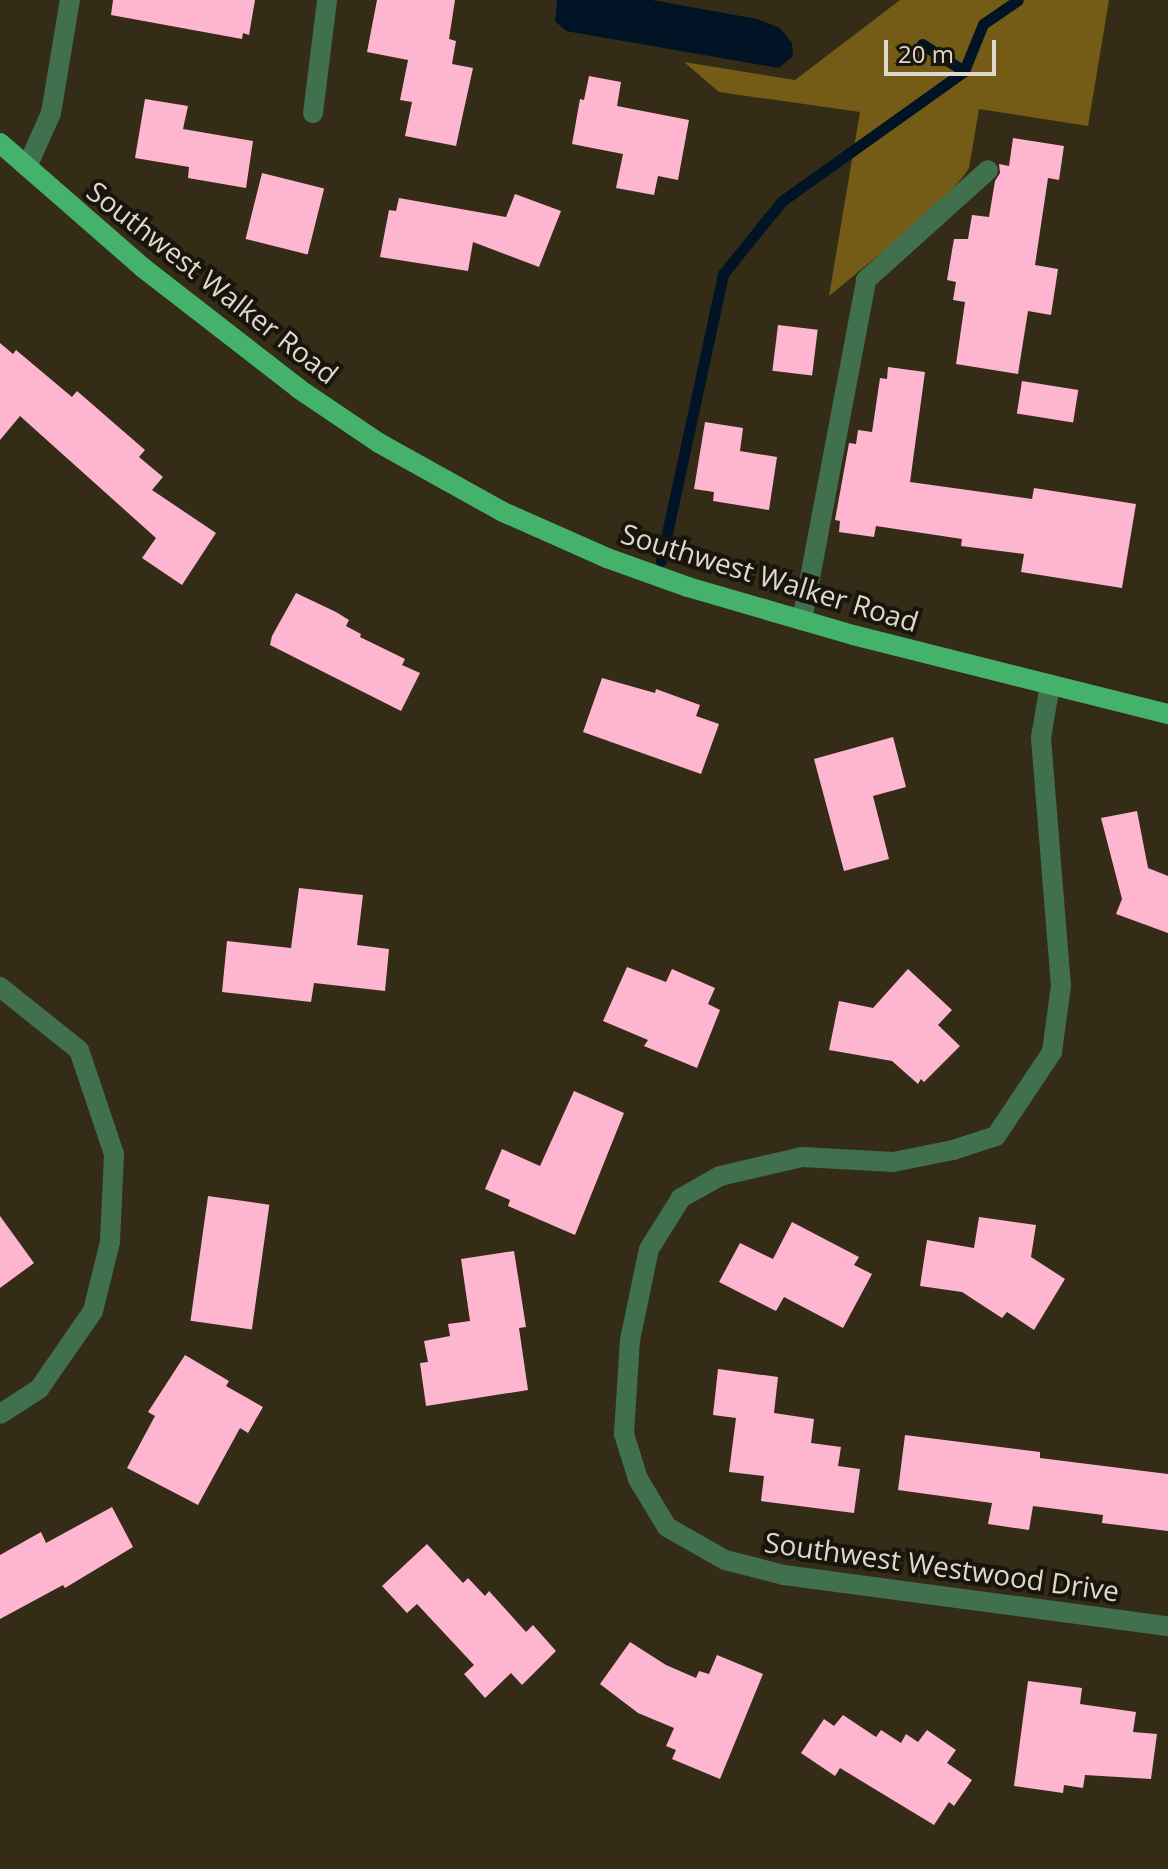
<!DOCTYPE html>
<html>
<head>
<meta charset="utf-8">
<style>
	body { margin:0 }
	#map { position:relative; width:1168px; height:1869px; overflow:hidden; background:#352c17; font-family:"Open Sans",sans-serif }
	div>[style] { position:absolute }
	.forest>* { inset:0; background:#745b16 }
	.water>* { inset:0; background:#001425 }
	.stream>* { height:11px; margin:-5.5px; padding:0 5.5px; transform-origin:5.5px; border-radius:5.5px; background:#001425 }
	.building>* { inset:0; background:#feb5cf; transform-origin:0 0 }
	.minor>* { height:20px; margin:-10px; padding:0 10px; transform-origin:10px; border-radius:10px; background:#40704d }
	.major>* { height:20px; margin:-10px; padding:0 10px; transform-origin:10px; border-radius:10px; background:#44b26a }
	span { translate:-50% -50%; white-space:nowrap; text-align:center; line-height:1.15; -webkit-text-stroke:8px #19150c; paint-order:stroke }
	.street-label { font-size:28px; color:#ded9cc }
	.scale { position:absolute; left:884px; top:40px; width:112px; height:36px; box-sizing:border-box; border:4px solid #ded9cc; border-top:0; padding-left:10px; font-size:24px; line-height:28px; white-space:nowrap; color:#ded9cc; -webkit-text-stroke:6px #19150c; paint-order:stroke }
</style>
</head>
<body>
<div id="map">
	<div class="forest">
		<i style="clip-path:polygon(900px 0,1109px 0,1088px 126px,979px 109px,969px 168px,962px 178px,937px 207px,829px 296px,860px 112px,719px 92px,684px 62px,795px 80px)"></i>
	</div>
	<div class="water">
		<i style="clip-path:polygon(557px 0,652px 0,757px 19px,780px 28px,792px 43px,793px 56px,779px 68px,566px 31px,555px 21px)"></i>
	</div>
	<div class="stream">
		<i style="left:922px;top:44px;width:50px;rotate:32.7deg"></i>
		<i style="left:661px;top:561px;width:294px;rotate:-77.8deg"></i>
		<i style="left:723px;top:274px;width:94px;rotate:-51.1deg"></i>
		<i style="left:782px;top:201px;width:224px;rotate:-35.5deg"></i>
		<i style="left:964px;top:71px;width:51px;rotate:-68deg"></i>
		<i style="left:983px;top:24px;width:42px;rotate:-34.4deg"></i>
	</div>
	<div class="building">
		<i style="clip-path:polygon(113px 0,255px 0,249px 35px,243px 33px,242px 39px,111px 15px)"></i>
		<i style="clip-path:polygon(377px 0,455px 0,449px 39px,456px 41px,452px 64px,473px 68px,456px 146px,405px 136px,412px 102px,400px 100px,408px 60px,367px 52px)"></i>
		<i style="clip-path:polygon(589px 76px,621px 82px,617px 106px,689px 120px,678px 180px,658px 176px,654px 195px,616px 188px,623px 154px,572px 144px,580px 99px,584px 100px)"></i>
		<i style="clip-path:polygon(145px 99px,188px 106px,183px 129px,253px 141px,246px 188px,188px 178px,189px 167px,135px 158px)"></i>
		<i style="clip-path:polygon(1013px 138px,1064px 146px,1059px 180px,1048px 178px,1035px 265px,1058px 269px,1051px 315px,1028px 311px,1018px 374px,956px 364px,965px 302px,953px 300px,956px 282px,947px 280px,954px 239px,968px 239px,972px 215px,989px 217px,995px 181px,1000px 173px,999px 164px,1009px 166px)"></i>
		<i style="left:262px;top:173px;width:64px;height:68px;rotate:14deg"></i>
		<i style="clip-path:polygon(515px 194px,561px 211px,539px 267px,473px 242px,468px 271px,380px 257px,389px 210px,396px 211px,399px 198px,506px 217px)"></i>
		<i style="left:778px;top:325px;width:40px;height:46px;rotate:7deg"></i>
		<i style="clip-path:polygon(0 343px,13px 354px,16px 350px,72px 397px,77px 391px,145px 450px,139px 457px,163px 477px,152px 490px,216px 533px,182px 585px,142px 558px,156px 538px,20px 416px,0 440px)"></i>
		<i style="clip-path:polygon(888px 367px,925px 372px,910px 482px,1032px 499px,1034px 488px,1136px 504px,1122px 588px,1021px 572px,1024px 554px,961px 546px,962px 539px,876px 526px,874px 537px,839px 532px,840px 521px,835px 520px,849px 443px,856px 444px,858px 430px,872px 432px,880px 378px,887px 379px)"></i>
		<i style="left:1022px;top:381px;width:57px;height:33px;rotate:9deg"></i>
		<i style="clip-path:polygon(705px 422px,743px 428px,740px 451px,777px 457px,769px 510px,713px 501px,714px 492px,694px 489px)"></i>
		<i style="clip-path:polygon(296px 593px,336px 612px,349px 620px,346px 626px,361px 634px,360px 637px,405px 659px,402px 665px,420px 673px,401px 711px,270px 645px,272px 636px)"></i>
		<i style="clip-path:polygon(602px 678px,655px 693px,656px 689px,700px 705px,696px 716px,719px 724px,701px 774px,583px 732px)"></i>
		<i style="clip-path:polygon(893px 737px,906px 787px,873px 796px,889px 859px,844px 871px,814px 759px)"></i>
		<i style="clip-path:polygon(1137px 811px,1148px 868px,1168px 876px,1168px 933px,1116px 914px,1122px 899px,1101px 818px)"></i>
		<i style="clip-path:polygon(299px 888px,363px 895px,357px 945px,389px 949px,385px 991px,314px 983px,311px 1002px,222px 992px,227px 941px,291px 948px)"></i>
		<i style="clip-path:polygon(627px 967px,666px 982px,672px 969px,715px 988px,708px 1004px,720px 1010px,697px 1068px,644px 1046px,648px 1040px,603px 1021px)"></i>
		<i style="clip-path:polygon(908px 969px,952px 1010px,938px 1025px,960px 1046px,924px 1082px,921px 1079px,918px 1084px,892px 1061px,829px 1050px,839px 1001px,873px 1008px)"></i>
		<i style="clip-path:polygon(574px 1091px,624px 1113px,575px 1235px,508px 1206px,510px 1200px,485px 1189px,502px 1149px,540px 1166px)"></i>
		<i style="left:208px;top:1196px;width:62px;height:126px;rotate:8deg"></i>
		<i style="clip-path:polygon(0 1216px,34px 1263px,0 1288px)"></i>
		<i style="clip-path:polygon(979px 1217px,1036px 1225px,1031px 1257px,1065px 1279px,1034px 1330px,1007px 1312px,1002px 1318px,962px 1292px,920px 1286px,927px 1240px,974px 1248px)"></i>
		<i style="clip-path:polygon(792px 1222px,859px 1257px,854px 1265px,872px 1274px,843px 1328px,784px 1297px,776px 1311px,719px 1282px,740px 1243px,773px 1259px)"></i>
		<i style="clip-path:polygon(514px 1251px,526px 1327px,519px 1328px,528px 1390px,426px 1406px,420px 1363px,428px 1362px,424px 1341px,450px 1336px,448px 1324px,470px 1321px,461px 1259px)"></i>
		<i style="clip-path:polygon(185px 1355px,229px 1381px,226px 1386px,263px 1407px,248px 1433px,240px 1428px,198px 1505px,127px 1468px,155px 1416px,148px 1412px)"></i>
		<i style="clip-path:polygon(718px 1369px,778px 1377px,774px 1413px,814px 1419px,811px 1443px,841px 1447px,838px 1466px,860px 1469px,854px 1513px,761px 1501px,764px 1476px,729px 1472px,736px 1418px,713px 1415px)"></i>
		<i style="clip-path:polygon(905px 1435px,1040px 1452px,1040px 1458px,1168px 1474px,1168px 1531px,1102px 1523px,1103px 1515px,1033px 1506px,1029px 1530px,988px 1524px,992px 1503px,898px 1490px)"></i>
		<i style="clip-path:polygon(112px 1507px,133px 1547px,65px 1588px,63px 1585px,0 1619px,0 1555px,41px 1532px,46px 1543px)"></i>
		<i style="clip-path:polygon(427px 1544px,463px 1583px,468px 1578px,485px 1596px,489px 1591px,526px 1632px,533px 1625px,556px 1651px,522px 1685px,511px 1673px,485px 1698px,464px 1674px,474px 1665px,417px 1604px,407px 1613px,382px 1586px)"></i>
		<i style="clip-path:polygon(630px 1642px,666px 1665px,696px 1678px,699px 1671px,709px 1674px,717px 1655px,763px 1674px,720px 1779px,672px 1759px,676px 1750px,666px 1746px,674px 1728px,638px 1713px,600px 1684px)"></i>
		<i style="clip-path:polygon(1028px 1681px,1082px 1688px,1080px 1704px,1136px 1712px,1133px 1732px,1157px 1734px,1151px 1779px,1085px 1775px,1083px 1788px,1064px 1785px,1063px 1793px,1014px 1786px)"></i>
		<i style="clip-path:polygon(843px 1715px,876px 1737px,881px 1730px,901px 1743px,906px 1734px,918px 1742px,927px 1730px,956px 1750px,947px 1763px,972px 1780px,954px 1806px,949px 1802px,934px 1825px,840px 1768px,835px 1776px,801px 1753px,824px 1719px,834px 1726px)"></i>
	</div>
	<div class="minor">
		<i style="left:313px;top:113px;width:114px;rotate:-82.9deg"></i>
		<i style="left:27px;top:167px;width:59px;rotate:-66deg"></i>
		<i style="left:51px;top:113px;width:115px;rotate:-80.5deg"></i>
		<i style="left:802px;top:620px;width:346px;rotate:-79.3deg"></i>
		<i style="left:866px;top:280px;width:164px;rotate:-42deg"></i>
		<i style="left:1050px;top:684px;width:55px;rotate:99.5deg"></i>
		<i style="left:1041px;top:738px;width:249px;rotate:85.4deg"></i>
		<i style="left:1061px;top:986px;width:67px;rotate:97.8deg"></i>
		<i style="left:1052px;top:1052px;width:101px;rotate:123.7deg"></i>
		<i style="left:996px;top:1136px;width:45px;rotate:162deg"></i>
		<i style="left:953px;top:1150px;width:61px;rotate:168.7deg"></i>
		<i style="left:893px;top:1162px;width:91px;rotate:-176.9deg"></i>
		<i style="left:802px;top:1157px;width:84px;rotate:167deg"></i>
		<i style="left:720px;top:1176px;width:45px;rotate:150.6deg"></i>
		<i style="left:681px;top:1198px;width:60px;rotate:122.1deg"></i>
		<i style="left:649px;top:1249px;width:93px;rotate:101.8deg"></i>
		<i style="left:630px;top:1340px;width:94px;rotate:93.7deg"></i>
		<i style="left:624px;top:1434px;width:47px;rotate:72.7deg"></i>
		<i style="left:638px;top:1479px;width:56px;rotate:58.9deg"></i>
		<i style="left:667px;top:1527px;width:67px;rotate:29.6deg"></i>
		<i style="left:725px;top:1560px;width:61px;rotate:14.3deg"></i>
		<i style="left:784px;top:1575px;width:387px;rotate:7.6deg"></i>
		<i style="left:0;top:987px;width:101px;rotate:38.6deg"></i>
		<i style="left:79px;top:1050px;width:110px;rotate:71.4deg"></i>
		<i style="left:114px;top:1154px;width:88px;rotate:92.6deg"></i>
		<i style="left:110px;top:1242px;width:71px;rotate:103.8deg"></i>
		<i style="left:93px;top:1311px;width:95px;rotate:124.7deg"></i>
		<i style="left:39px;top:1389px;width:46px;rotate:147.3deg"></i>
	</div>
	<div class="major">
		<i style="left:0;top:143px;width:189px;rotate:41.1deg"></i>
		<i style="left:142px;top:267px;width:199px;rotate:37.8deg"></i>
		<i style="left:299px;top:389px;width:97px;rotate:34deg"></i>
		<i style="left:379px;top:443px;width:140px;rotate:29.1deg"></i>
		<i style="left:501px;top:511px;width:116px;rotate:23.9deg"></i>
		<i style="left:607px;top:558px;width:86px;rotate:19.7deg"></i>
		<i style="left:688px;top:587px;width:172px;rotate:16.2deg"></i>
		<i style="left:853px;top:635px;width:325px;rotate:14.1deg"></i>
	</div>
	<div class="street-label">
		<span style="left:213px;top:282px;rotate:38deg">Southwest Walker Road</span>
		<span style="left:770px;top:577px;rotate:17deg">Southwest Walker Road</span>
		<span style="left:942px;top:1566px;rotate:8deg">Southwest Westwood Drive</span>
	</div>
	<div class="scale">20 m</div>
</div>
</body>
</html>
